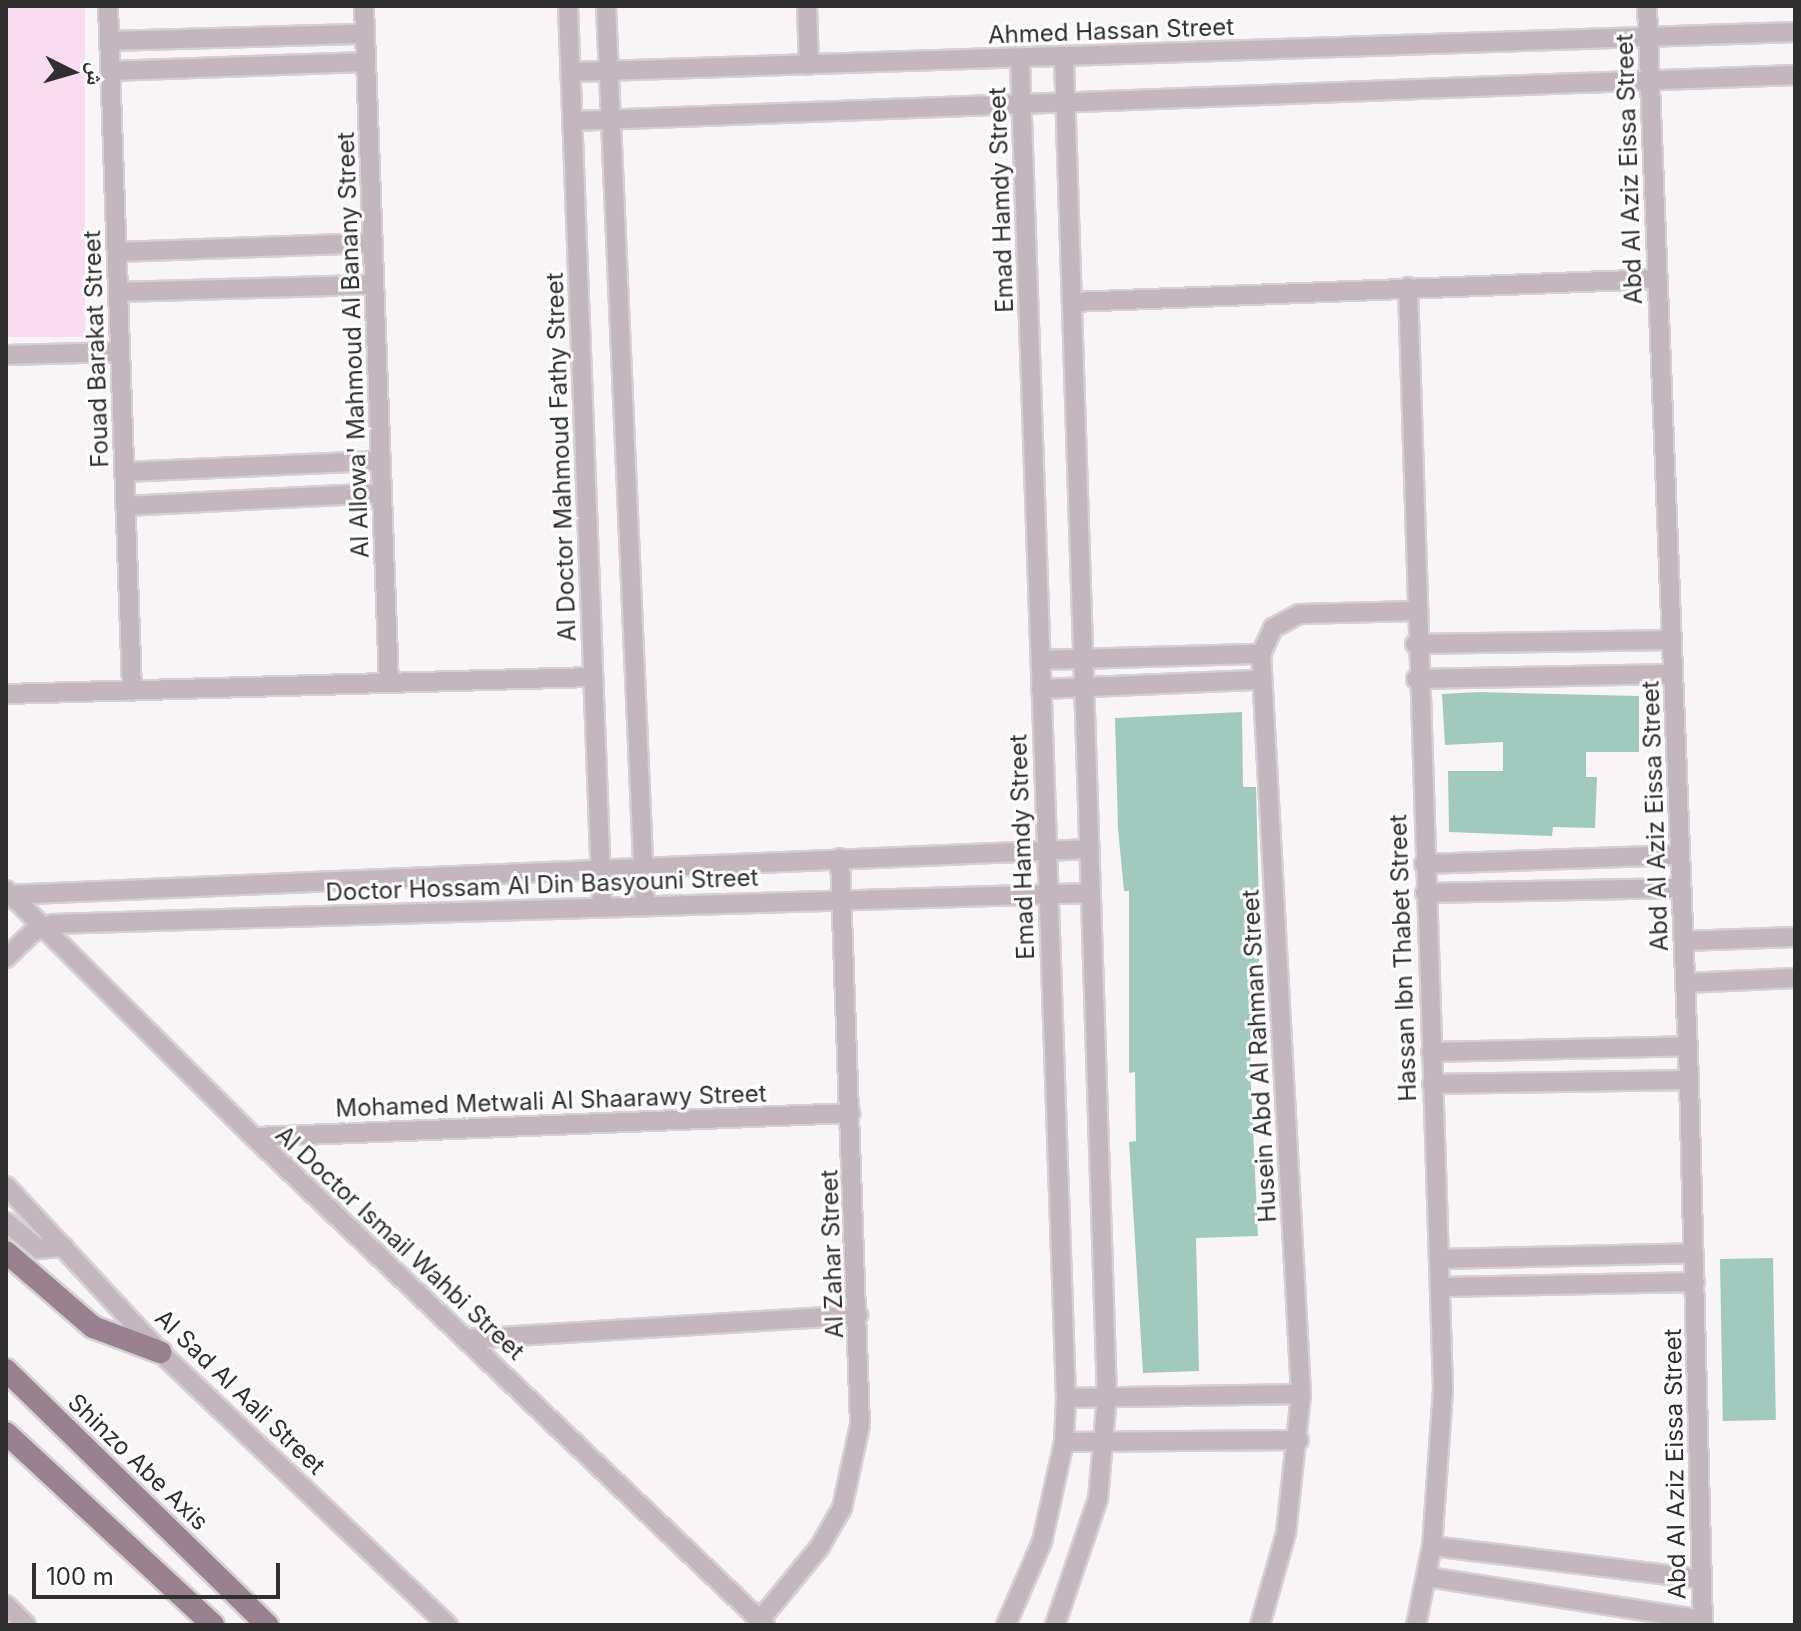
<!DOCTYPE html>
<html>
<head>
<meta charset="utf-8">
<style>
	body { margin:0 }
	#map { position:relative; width:1801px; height:1631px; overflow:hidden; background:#f9f5f7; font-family:Inter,"Noto Naskh Arabic",sans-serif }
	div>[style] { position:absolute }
	.green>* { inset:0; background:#f9dcef; transform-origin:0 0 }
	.building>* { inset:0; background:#a2c9be; transform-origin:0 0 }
	.roads { filter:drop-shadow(2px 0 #d5d1d3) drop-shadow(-2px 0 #d5d1d3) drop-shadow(0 2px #d5d1d3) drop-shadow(0 -2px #d5d1d3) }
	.minor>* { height:18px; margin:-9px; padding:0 9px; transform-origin:9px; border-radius:9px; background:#c4b6bf }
	.major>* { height:22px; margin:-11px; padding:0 11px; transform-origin:11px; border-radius:11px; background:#998190 }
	span { translate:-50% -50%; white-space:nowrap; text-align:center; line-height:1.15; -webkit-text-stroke:6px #fff; paint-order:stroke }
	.street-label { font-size:24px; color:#302f30 }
	.frame { position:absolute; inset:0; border:8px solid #302f30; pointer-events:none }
	.north { position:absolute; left:32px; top:32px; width:80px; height:80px; -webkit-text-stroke:6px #fff; paint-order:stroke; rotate:95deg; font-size:22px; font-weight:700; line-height:32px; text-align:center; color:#302f30 }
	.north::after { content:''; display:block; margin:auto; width:28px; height:36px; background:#302f30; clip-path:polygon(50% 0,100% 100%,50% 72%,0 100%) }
	.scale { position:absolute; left:32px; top:1563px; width:248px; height:36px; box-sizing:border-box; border:4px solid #302f30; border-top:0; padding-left:10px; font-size:24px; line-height:28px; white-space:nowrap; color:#302f30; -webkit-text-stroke:6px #fff; paint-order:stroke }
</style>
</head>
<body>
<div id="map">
	<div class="green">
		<i style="left:6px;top:6px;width:79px;height:331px"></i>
	</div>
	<div class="building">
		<i style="clip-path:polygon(1479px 692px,1639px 696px,1639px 752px,1586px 752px,1586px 777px,1597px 777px,1595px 828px,1553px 827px,1552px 836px,1449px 832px,1448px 771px,1503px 771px,1503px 742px,1445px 745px,1442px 694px)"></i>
		<i style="clip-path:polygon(1242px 712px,1243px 787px,1256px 787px,1260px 948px,1250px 1065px,1258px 1236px,1196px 1238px,1199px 1371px,1143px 1373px,1129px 1142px,1136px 1141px,1135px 1072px,1129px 1073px,1129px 891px,1124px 891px,1118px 828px,1115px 718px)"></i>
		<i style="left:1773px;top:1258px;width:162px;height:53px;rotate:89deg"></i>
	</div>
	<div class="roads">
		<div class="minor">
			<i style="left:108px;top:6px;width:685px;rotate:87.99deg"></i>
			<i style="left:364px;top:6px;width:677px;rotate:87.89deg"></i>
			<i style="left:568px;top:6px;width:902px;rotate:87.84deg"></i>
			<i style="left:606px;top:6px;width:901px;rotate:87.52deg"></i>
			<i style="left:807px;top:6px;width:59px;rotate:88.1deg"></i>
			<i style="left:1647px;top:6px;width:1075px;rotate:87.76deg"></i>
			<i style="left:1689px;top:1080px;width:545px;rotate:88.53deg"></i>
			<i style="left:109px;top:41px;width:256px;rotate:-1.6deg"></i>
			<i style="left:110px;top:71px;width:256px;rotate:-2deg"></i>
			<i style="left:572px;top:72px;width:1224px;rotate:-1.87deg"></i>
			<i style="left:573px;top:121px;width:1223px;rotate:-2.16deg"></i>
			<i style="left:117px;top:252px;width:256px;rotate:-2deg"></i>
			<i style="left:1408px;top:287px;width:1104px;rotate:88.18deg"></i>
			<i style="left:1443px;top:1390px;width:156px;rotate:94deg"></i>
			<i style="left:1432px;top:1546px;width:81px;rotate:101.4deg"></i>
			<i style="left:118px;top:292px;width:256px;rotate:-1.6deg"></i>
			<i style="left:1072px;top:302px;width:586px;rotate:-2.25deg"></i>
			<i style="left:6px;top:355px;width:114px;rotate:-1.5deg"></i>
			<i style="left:124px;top:472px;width:257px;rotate:-2.5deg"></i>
			<i style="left:125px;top:506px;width:257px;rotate:-2.9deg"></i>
			<i style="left:1415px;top:644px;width:257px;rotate:-0.9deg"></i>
			<i style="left:1041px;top:660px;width:220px;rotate:-1.6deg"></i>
			<i style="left:1416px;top:679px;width:257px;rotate:-1.1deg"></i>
			<i style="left:1041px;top:689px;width:219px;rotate:-2.4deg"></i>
			<i style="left:6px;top:694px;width:587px;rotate:-1.66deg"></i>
			<i style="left:1424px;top:864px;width:256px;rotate:-2deg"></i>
			<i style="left:6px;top:890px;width:350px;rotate:44.9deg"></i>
			<i style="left:254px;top:1137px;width:707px;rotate:43.68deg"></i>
			<i style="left:1425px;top:893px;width:256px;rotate:-1.1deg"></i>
			<i style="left:6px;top:895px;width:1085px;rotate:-2.43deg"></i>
			<i style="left:1684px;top:941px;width:111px;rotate:-2.1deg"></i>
			<i style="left:6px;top:958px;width:37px;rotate:-44deg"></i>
			<i style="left:33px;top:932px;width:22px;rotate:-22deg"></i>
			<i style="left:53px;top:924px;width:1038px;rotate:-1.71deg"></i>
			<i style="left:1685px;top:983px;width:110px;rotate:-2.6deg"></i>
			<i style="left:1431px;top:1052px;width:257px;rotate:-1.3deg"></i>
			<i style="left:1432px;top:1084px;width:257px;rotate:-0.9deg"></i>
			<i style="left:254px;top:1137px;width:597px;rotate:-2.3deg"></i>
			<i style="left:6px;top:1186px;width:226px;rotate:47.1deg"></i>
			<i style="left:160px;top:1352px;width:397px;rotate:43.5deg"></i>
			<i style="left:6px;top:1222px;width:43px;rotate:39.3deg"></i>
			<i style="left:39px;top:1249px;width:25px;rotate:-5deg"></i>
			<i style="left:1439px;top:1259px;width:255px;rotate:-1.3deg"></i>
			<i style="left:1441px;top:1287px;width:254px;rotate:-1.1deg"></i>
			<i style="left:467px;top:1339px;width:392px;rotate:-3.5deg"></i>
			<i style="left:1066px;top:1398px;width:235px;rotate:-1deg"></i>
			<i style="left:1064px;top:1442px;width:235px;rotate:-0.5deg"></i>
			<i style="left:1432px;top:1546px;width:272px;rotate:7deg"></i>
			<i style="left:1428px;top:1577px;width:278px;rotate:8.9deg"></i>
			<i style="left:1703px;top:1620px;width:6px;rotate:121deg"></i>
			<i style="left:6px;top:1605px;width:28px;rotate:45deg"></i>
			<i style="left:760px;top:1620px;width:93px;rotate:-50.7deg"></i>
			<i style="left:819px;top:1548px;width:46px;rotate:-60.1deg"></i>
			<i style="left:842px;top:1508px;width:85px;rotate:-77.8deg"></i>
			<i style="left:860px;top:1425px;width:567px;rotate:-92.02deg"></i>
			<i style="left:1006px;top:1625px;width:90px;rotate:-66.6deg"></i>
			<i style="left:1042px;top:1542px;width:102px;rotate:-77.6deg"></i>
			<i style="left:1064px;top:1442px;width:44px;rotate:-87.4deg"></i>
			<i style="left:1066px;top:1398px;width:1341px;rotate:-91.97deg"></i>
			<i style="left:1055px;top:1625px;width:133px;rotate:-71.2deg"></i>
			<i style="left:1098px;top:1499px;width:102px;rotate:-85deg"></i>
			<i style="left:1107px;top:1397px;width:1341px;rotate:-91.84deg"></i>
			<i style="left:1260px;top:1625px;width:96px;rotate:-74.2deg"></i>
			<i style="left:1286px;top:1533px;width:140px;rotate:-83.8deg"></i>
			<i style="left:1301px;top:1394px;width:741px;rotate:-93.09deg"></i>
			<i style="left:1261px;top:654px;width:29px;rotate:-65deg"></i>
			<i style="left:1273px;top:628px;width:30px;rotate:-28deg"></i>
			<i style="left:1299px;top:614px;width:116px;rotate:-1.5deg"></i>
		</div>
		<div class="major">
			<i style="left:6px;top:1252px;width:115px;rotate:40.8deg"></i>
			<i style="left:93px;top:1327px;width:72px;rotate:20.5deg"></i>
			<i style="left:6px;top:1370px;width:365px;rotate:44.3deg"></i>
			<i style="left:6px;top:1433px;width:282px;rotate:42.8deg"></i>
		</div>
	</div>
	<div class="street-label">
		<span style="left:1111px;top:31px;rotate:-2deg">Ahmed Hassan Street</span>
		<span style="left:1629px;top:169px;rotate:-92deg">Abd Al Aziz Eissa Street</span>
		<span style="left:1001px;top:200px;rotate:-92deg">Emad Hamdy Street</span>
		<span style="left:353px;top:345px;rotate:-92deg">Al Allowa' Mahmoud Al Banany Street</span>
		<span style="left:96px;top:349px;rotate:-92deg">Fouad Barakat Street</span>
		<span style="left:561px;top:457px;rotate:-92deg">Al Doctor Mahmoud Fathy Street</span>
		<span style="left:1655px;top:816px;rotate:-92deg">Abd Al Aziz Eissa Street</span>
		<span style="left:1022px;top:847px;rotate:-92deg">Emad Hamdy Street</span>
		<span style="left:542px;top:885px;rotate:-2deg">Doctor Hossam Al Din Basyouni Street</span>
		<span style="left:1403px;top:958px;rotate:-92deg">Hassan Ibn Thabet Street</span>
		<span style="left:1259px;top:1056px;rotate:-93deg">Husein Abd Al Rahman Street</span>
		<span style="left:551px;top:1101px;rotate:-2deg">Mohamed Metwali Al Shaarawy Street</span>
		<span style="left:400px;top:1243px;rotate:43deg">Al Doctor Ismail Wahbi Street</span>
		<span style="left:832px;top:1254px;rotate:-92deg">Al Zahar Street</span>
		<span style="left:240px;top:1392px;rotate:44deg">Al Sad Al Aali Street</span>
		<span style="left:138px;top:1462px;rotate:44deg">Shinzo Abe Axis</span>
		<span style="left:1675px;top:1464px;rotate:-91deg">Abd Al Aziz Eissa Street</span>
	</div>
	<div class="frame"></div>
	<div class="north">ش</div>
	<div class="scale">100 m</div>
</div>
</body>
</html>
